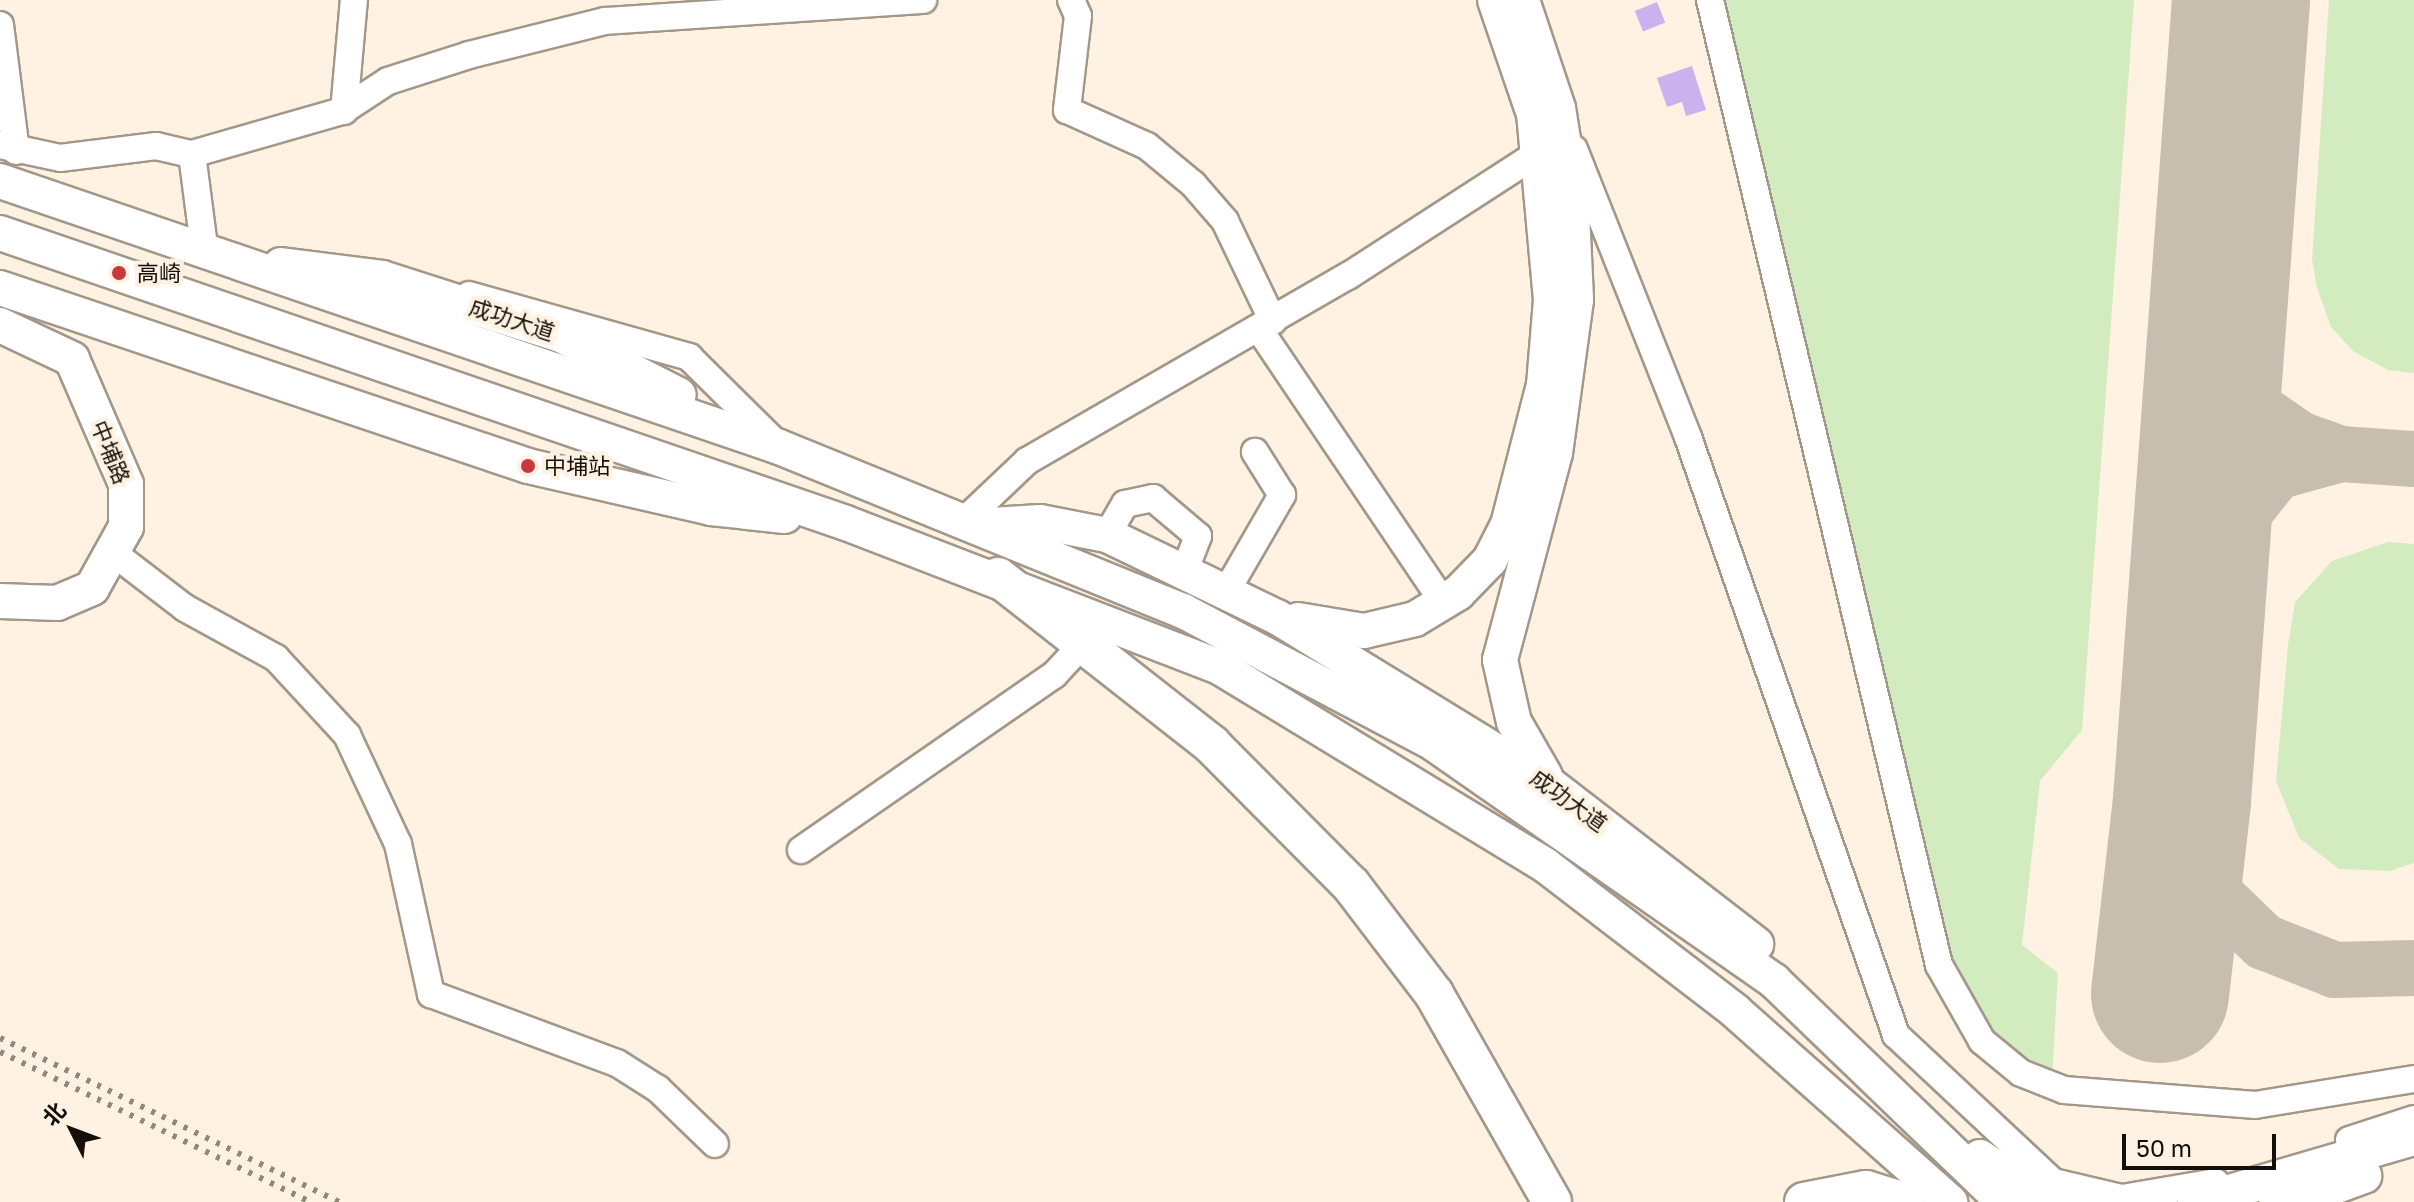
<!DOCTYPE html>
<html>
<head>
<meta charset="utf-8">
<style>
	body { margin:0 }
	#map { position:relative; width:2414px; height:1202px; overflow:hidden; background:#fff2e2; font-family:"Golos Text","Noto Sans SC",sans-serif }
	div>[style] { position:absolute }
	.green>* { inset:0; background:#d2ecc0 }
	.taxiway>* { height:56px; margin:-28px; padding:0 28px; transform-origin:28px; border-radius:28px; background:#c8beb0 }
	.runway>* { height:138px; margin:-69px; padding:0 69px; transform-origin:69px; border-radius:69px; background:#c8beb0 }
	.building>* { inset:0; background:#c9b2ed; transform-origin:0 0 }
	.roads { filter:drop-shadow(2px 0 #a39789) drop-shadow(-2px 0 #a39789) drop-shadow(0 2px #a39789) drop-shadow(0 -2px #a39789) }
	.minor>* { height:26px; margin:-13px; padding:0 13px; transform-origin:13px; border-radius:13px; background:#fff }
	.major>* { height:34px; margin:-17px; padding:0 17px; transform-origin:17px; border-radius:17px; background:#fff }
	.highway>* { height:38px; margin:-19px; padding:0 19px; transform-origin:19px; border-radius:19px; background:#fff }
	.rail>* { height:6px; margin-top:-3px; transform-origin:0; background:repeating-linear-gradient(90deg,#92897e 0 4px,transparent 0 12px) }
	.dots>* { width:22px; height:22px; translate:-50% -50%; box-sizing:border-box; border:4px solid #fff2e2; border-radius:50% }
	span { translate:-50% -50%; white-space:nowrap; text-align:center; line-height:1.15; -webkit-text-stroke:8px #fff2e2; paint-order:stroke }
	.poi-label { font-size:22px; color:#140f0a }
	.left { translate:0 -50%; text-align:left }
	.street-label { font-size:22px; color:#140f0a }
	.north { position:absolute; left:32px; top:1090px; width:80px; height:80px; -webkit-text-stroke:6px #fff2e2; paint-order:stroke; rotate:312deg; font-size:22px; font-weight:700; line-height:32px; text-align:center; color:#140f0a }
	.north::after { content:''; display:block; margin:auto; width:28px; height:36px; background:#140f0a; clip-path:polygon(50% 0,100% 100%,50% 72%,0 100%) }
	.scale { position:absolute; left:2122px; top:1134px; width:154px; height:36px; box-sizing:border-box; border:4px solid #140f0a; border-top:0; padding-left:10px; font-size:24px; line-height:28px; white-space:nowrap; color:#140f0a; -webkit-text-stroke:6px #fff2e2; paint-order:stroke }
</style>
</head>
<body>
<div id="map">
	<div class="green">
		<i style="clip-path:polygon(1719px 0,2134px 0,2082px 730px,2040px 781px,2022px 945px,2058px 973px,2052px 1080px,1989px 1039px,1931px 924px)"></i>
		<i style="clip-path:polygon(2329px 0,2414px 0,2414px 373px,2388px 370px,2353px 351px,2331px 327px,2317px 288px,2312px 260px)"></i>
		<i style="clip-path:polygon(2388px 542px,2414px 544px,2414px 863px,2390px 871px,2339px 869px,2299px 838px,2276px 781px,2288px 645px,2295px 602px,2332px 561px)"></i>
	</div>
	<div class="taxiway">
		<i style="left:2233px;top:180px;width:139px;rotate:94.1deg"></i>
		<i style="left:2223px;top:319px;width:38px;rotate:83deg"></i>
		<i style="left:2228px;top:357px;width:60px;rotate:61.3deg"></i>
		<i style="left:2257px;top:410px;width:51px;rotate:34.6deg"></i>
		<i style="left:2299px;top:439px;width:45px;rotate:19.7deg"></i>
		<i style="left:2341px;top:454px;width:67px;rotate:164.5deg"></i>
		<i style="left:2276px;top:472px;width:105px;rotate:128.4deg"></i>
		<i style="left:2211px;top:554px;width:110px;rotate:100.5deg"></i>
		<i style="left:2191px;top:662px;width:173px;rotate:92.3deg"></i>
		<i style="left:2184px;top:835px;width:62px;rotate:64.3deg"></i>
		<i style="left:2211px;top:891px;width:74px;rotate:43.9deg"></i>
		<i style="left:2264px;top:942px;width:76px;rotate:21.5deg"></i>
		<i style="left:2335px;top:970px;width:79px;rotate:-1.5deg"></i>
		<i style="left:2341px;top:454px;width:73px;rotate:3.9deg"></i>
	</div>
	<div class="runway">
		<i style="left:2160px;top:994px;width:195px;rotate:-83.5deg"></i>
		<i style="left:2182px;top:800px;width:802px;rotate:-85.78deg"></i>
	</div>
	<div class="building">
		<i style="left:1657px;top:2px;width:22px;height:24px;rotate:68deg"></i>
		<i style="clip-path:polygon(1692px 66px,1706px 110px,1686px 116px,1682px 102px,1667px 107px,1657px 78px)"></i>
	</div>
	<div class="roads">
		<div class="minor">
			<i style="left:1071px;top:0;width:17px;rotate:66deg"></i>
			<i style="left:1078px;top:16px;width:95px;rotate:96.7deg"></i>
			<i style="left:1067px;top:110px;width:88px;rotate:24.2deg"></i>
			<i style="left:1147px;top:146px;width:60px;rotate:39.6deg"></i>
			<i style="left:1193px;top:184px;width:49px;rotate:49.1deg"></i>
			<i style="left:1225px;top:221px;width:111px;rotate:64.4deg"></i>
			<i style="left:1710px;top:0;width:992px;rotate:76.65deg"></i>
			<i style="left:1939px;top:965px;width:87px;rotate:60.5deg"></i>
			<i style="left:1982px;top:1041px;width:50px;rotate:39.4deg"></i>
			<i style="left:2021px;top:1073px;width:46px;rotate:21.6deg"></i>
			<i style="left:2064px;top:1090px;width:192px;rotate:4.5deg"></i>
			<i style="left:2255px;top:1105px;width:161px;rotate:-9.3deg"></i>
			<i style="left:0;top:25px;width:127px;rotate:82.8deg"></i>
			<i style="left:344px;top:111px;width:111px;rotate:-84.9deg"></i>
			<i style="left:0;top:145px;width:61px;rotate:12.2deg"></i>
			<i style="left:60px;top:158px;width:97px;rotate:-7.1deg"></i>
			<i style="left:156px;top:146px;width:37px;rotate:13deg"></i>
			<i style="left:192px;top:154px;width:101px;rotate:82.6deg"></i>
			<i style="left:1574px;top:149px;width:310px;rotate:68.4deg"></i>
			<i style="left:1688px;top:437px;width:633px;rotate:70.82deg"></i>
			<i style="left:1896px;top:1035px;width:215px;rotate:43.1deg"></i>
			<i style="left:2053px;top:1182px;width:71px;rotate:13.1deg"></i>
			<i style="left:2122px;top:1198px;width:95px;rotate:-9.7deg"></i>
			<i style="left:192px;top:154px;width:156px;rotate:-16deg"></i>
			<i style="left:342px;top:111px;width:55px;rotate:-33.1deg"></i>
			<i style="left:388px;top:81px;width:85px;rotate:-17.8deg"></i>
			<i style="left:469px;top:55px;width:140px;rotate:-14deg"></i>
			<i style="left:605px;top:21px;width:319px;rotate:-3.8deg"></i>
			<i style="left:469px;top:295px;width:229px;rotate:15.7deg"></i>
			<i style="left:689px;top:357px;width:124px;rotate:44.7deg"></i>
			<i style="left:1259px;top:329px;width:329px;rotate:56deg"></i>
			<i style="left:967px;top:518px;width:83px;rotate:-43.5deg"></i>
			<i style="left:1027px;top:461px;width:370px;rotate:-30deg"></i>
			<i style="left:1348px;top:276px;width:229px;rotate:-32.9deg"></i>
			<i style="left:1107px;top:535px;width:36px;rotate:-60deg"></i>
			<i style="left:1125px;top:504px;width:29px;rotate:-12deg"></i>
			<i style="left:1153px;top:498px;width:59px;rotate:40.2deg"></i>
			<i style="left:1198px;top:536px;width:36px;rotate:111deg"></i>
			<i style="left:116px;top:555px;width:87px;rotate:37.5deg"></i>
			<i style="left:185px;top:608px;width:104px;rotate:28.8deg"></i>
			<i style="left:276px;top:658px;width:105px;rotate:47.3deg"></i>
			<i style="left:347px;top:735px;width:120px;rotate:64.9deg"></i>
			<i style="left:398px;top:844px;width:154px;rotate:77.6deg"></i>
			<i style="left:431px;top:994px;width:198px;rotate:20.4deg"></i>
			<i style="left:617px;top:1063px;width:49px;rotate:32.4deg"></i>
			<i style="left:658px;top:1089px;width:79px;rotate:44deg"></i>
			<i style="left:1227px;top:590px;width:110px;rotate:-59.9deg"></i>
			<i style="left:1282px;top:495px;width:51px;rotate:-122.1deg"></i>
			<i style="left:801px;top:850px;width:308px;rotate:-34.7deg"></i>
			<i style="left:1054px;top:675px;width:40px;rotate:-47deg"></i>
			<i style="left:2349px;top:1140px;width:68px;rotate:-17.9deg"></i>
			<i style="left:2273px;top:1180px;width:12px;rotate:114deg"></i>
			<i style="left:2268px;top:1191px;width:14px;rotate:54deg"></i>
		</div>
		<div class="major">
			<i style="left:1522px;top:0;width:114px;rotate:71.6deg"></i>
			<i style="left:1558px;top:108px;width:82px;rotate:80.9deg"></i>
			<i style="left:1571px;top:189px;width:111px;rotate:87.4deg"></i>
			<i style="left:1576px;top:300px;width:154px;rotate:97.8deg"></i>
			<i style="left:1555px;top:453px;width:214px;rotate:104.9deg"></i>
			<i style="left:1500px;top:660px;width:64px;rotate:77.3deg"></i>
			<i style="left:1514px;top:722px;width:62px;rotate:60.1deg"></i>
			<i style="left:0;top:181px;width:823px;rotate:18.85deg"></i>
			<i style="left:779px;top:447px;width:436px;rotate:22.1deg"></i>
			<i style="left:1183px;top:611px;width:283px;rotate:27.8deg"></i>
			<i style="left:1433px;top:743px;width:416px;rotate:34.9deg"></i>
			<i style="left:1774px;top:981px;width:319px;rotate:43.9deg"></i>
			<i style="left:0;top:233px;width:894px;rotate:18.92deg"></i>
			<i style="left:846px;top:523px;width:402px;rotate:21.1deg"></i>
			<i style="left:1221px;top:668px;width:379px;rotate:31.3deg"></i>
			<i style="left:1545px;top:865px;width:240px;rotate:37.5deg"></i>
			<i style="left:1735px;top:1011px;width:288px;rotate:41.6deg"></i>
			<i style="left:281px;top:265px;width:102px;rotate:7.3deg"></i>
			<i style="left:382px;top:278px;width:188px;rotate:17.7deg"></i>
			<i style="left:561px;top:335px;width:132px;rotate:27deg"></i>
			<i style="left:0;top:288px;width:557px;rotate:18.63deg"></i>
			<i style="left:528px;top:466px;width:188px;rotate:12.9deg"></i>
			<i style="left:711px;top:508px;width:74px;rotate:6.2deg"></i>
			<i style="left:0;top:325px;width:80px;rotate:25.3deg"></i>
			<i style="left:991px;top:525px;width:49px;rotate:-3.5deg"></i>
			<i style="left:1040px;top:522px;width:68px;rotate:11deg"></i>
			<i style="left:1107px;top:535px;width:189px;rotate:25.8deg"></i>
			<i style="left:1277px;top:617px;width:319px;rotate:31.5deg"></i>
			<i style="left:1549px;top:784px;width:262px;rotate:37.7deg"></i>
			<i style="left:0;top:601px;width:57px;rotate:2deg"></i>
			<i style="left:57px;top:603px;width:38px;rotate:-23deg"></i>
			<i style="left:92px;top:588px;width:70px;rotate:-60.9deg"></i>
			<i style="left:126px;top:527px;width:43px;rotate:-90deg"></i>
			<i style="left:126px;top:484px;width:136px;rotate:-113.4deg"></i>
			<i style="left:1298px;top:620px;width:67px;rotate:9.5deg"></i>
			<i style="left:1364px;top:631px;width:52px;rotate:-13.2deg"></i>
			<i style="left:1415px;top:619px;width:50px;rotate:-31.2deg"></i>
			<i style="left:1458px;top:593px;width:46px;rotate:-45.9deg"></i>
			<i style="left:1490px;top:560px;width:39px;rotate:-63deg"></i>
			<i style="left:1508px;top:525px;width:145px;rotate:-75.6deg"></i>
			<i style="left:1544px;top:385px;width:85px;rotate:-85.3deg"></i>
			<i style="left:1551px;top:300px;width:187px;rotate:-95.2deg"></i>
			<i style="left:1534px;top:114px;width:120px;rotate:-108.9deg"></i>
			<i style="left:1980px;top:1157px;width:57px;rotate:34.2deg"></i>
			<i style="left:2027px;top:1189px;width:51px;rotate:14.9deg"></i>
			<i style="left:2195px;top:1202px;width:228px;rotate:-16.3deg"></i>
			<i style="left:2293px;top:1202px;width:76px;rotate:-20.1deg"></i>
		</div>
		<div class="highway">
			<i style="left:998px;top:577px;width:272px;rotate:38.1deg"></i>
			<i style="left:1212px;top:745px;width:197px;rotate:45.2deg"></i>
			<i style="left:1351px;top:885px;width:137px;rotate:52.7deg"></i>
			<i style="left:1434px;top:994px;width:239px;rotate:60.4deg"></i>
			<i style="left:1804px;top:1202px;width:63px;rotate:-11deg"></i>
			<i style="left:1866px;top:1190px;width:41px;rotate:17.1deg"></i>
		</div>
	</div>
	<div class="rail">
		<i style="left:0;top:1038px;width:377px;rotate:25.8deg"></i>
		<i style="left:0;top:1052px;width:344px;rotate:25.8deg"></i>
	</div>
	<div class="dots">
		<i style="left:119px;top:273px;background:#c8383d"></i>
		<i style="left:528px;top:466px;background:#c8383d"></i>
	</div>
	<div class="poi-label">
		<span class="left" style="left:137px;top:273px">高崎</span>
		<span class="left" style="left:544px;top:466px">中埔站</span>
	</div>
	<div class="street-label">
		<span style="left:512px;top:319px;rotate:18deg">成功大道</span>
		<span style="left:111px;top:452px;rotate:68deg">中埔路</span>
		<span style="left:1569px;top:800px;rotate:36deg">成功大道</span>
	</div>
	<div class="north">北</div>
	<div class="scale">50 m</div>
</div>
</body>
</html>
